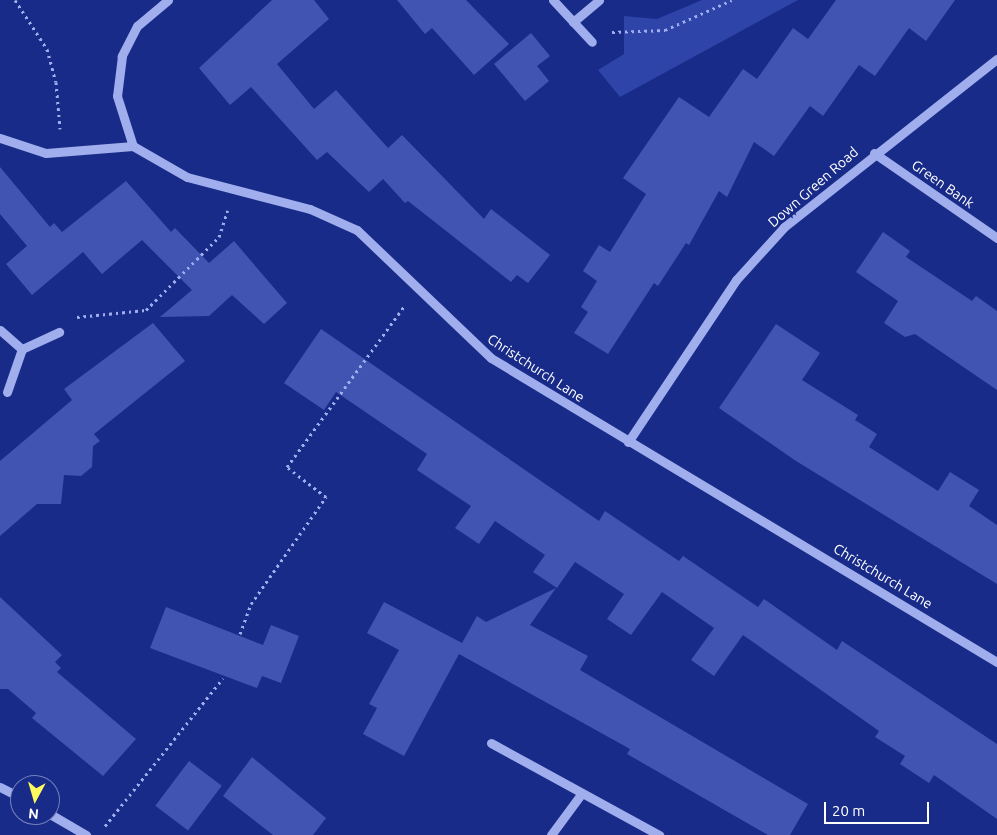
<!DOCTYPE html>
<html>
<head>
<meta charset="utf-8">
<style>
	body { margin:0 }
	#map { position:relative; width:997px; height:835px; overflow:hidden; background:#182b89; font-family:Ubuntu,sans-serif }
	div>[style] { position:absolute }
	.green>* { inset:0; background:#2e44a9 }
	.building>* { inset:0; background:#4154b2; transform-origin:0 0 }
	.path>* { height:3px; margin-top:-1.5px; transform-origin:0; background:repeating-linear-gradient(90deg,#a0aeed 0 2.5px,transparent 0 6.5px) }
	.minor>* { height:9px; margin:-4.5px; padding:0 4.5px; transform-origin:4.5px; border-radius:4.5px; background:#a0aeed }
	span { translate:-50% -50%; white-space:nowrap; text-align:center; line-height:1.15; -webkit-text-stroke:5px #182b89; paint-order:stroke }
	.street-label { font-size:14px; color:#fff }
	.north { position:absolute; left:10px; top:775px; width:50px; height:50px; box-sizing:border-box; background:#182b89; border:1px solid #7480b8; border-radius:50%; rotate:186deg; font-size:14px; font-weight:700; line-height:20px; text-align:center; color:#fff }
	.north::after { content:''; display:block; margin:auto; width:18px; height:22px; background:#fffc5d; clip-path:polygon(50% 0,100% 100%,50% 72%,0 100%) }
	.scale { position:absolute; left:824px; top:802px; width:105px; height:22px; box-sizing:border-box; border:2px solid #fff; border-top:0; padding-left:6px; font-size:15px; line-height:18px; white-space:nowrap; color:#fff; -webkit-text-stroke:4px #182b89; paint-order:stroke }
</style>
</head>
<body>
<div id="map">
	<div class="green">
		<i style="clip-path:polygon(702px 0,798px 0,620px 97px,598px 70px,624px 54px,624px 16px,657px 19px)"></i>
	</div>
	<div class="building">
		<i style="clip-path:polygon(272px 0,314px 0,329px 19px,277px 64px,314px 109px,336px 90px,388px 148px,402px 135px,484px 219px,491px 209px,550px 255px,528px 283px,517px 275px,511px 282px,408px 201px,405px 203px,383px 179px,369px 192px,327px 152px,317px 160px,251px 87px,230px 105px,199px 68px)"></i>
		<i style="clip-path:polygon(397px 0,466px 0,509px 44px,474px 75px,432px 28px,425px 34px)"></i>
		<i style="clip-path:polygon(836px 0,955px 0,926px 41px,909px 28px,875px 76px,859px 65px,823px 116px,810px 106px,774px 156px,754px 142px,727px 197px,719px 191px,689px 245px,686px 243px,658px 286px,654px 283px,608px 354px,574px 333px,588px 312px,581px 307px,597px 281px,583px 271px,599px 245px,610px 252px,646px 194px,623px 178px,679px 97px,709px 117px,743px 69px,757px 79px,793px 28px,808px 39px)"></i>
		<i style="clip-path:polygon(531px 33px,550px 56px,537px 66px,549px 81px,525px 101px,494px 64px)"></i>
		<i style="clip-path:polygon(0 167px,50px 227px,54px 223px,62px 232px,126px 181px,171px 232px,175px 228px,209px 263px,234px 241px,287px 303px,264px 324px,232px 295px,209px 316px,160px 317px,192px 290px,142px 240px,102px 274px,83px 252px,32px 295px,6px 264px,27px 246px,0 214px)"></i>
		<i style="clip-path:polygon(883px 232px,910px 251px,906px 257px,972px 301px,976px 296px,997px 311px,997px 390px,915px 334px,905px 337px,884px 323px,898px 301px,856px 272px)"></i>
		<i style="clip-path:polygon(153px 323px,185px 361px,94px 434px,100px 441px,93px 446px,92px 467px,81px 476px,64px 475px,61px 504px,37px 504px,0 536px,0 461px,72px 400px,64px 389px)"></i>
		<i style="clip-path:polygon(776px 324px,820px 353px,802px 380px,858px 415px,855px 420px,877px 434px,869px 447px,938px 491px,950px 472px,979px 490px,969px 506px,997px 525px,997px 584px,796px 461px,719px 408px)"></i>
		<i style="clip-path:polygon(321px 329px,599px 521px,605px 511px,679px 561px,683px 556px,758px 607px,764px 599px,837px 650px,842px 641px,997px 744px,997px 819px,934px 775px,929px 783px,900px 764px,905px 756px,875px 737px,879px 731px,743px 635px,714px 676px,691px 660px,714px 628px,662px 592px,631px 635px,607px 619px,624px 594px,575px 562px,557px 588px,533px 572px,545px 555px,495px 521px,479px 544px,455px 528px,471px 506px,417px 470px,427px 454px,336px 392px,324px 410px,284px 383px)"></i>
		<i style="clip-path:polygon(556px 588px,530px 625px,588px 656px,580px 670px,808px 804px,790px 835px,768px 835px,627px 754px,630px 749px,459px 654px,404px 756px,363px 734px,377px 708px,369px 704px,399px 650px,367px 633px,384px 602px,462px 643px,477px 616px,486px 622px)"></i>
		<i style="clip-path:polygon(0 597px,62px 655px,55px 662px,61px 668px,57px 672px,136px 739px,103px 776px,32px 718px,36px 713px,8px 689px,0 689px)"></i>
		<i style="clip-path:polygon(166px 607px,263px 645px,271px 625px,299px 636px,281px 683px,262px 676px,257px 688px,150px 648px)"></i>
		<i style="clip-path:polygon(252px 757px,326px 818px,313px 835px,273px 835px,223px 796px)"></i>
		<i style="left:189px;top:761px;width:41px;height:56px;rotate:37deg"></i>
	</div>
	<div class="path">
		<i style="left:15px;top:0;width:59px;rotate:56.9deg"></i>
		<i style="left:47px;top:49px;width:34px;rotate:75deg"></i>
		<i style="left:56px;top:82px;width:47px;rotate:85.1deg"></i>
		<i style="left:612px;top:32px;width:53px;rotate:-2.2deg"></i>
		<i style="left:665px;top:30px;width:73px;rotate:-24.1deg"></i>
		<i style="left:77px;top:317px;width:69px;rotate:-5.8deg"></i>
		<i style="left:146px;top:310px;width:103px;rotate:-45deg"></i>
		<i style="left:219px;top:237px;width:28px;rotate:-72deg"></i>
		<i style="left:240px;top:634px;width:32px;rotate:-70deg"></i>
		<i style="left:251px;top:604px;width:131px;rotate:-55deg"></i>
		<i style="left:326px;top:497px;width:49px;rotate:-142.4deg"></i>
		<i style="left:287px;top:467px;width:200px;rotate:-53.9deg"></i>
		<i style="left:105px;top:826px;width:189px;rotate:-51.4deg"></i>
	</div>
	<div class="minor">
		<i style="left:168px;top:0;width:40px;rotate:140deg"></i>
		<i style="left:137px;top:26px;width:34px;rotate:117deg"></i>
		<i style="left:122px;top:56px;width:40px;rotate:97.1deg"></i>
		<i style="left:117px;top:96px;width:52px;rotate:72.3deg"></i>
		<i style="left:133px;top:146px;width:62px;rotate:29.9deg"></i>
		<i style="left:187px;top:177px;width:127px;rotate:14.6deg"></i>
		<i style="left:310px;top:209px;width:51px;rotate:24.1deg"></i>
		<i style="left:357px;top:230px;width:185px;rotate:43.7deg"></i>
		<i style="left:491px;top:358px;width:590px;rotate:31deg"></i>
		<i style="left:553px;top:0;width:57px;rotate:47.1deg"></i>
		<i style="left:573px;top:22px;width:34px;rotate:-40deg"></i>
		<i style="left:0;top:138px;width:48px;rotate:18.1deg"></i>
		<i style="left:46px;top:153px;width:87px;rotate:-4.6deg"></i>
		<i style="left:874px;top:153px;width:150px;rotate:34.6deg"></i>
		<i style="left:0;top:330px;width:29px;rotate:41deg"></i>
		<i style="left:7px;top:392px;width:46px;rotate:-70.8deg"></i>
		<i style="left:22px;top:349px;width:41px;rotate:-24.7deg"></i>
		<i style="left:628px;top:442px;width:195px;rotate:-56.3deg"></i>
		<i style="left:736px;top:280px;width:72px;rotate:-47.8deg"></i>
		<i style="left:784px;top:227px;width:271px;rotate:-38.3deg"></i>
		<i style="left:491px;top:743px;width:192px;rotate:28.7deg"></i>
		<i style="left:0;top:787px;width:22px;rotate:27deg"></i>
		<i style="left:50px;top:814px;width:42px;rotate:30.3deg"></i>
		<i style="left:551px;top:835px;width:52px;rotate:-53.6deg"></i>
	</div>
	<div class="street-label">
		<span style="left:943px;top:184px;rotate:35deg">Green Bank</span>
		<span style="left:813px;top:187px;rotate:-41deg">Down Green Road</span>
		<span style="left:536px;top:368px;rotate:33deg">Christchurch Lane</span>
		<span style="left:883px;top:576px;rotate:31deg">Christchurch Lane</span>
	</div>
	<div class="north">N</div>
	<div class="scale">20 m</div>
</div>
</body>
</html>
